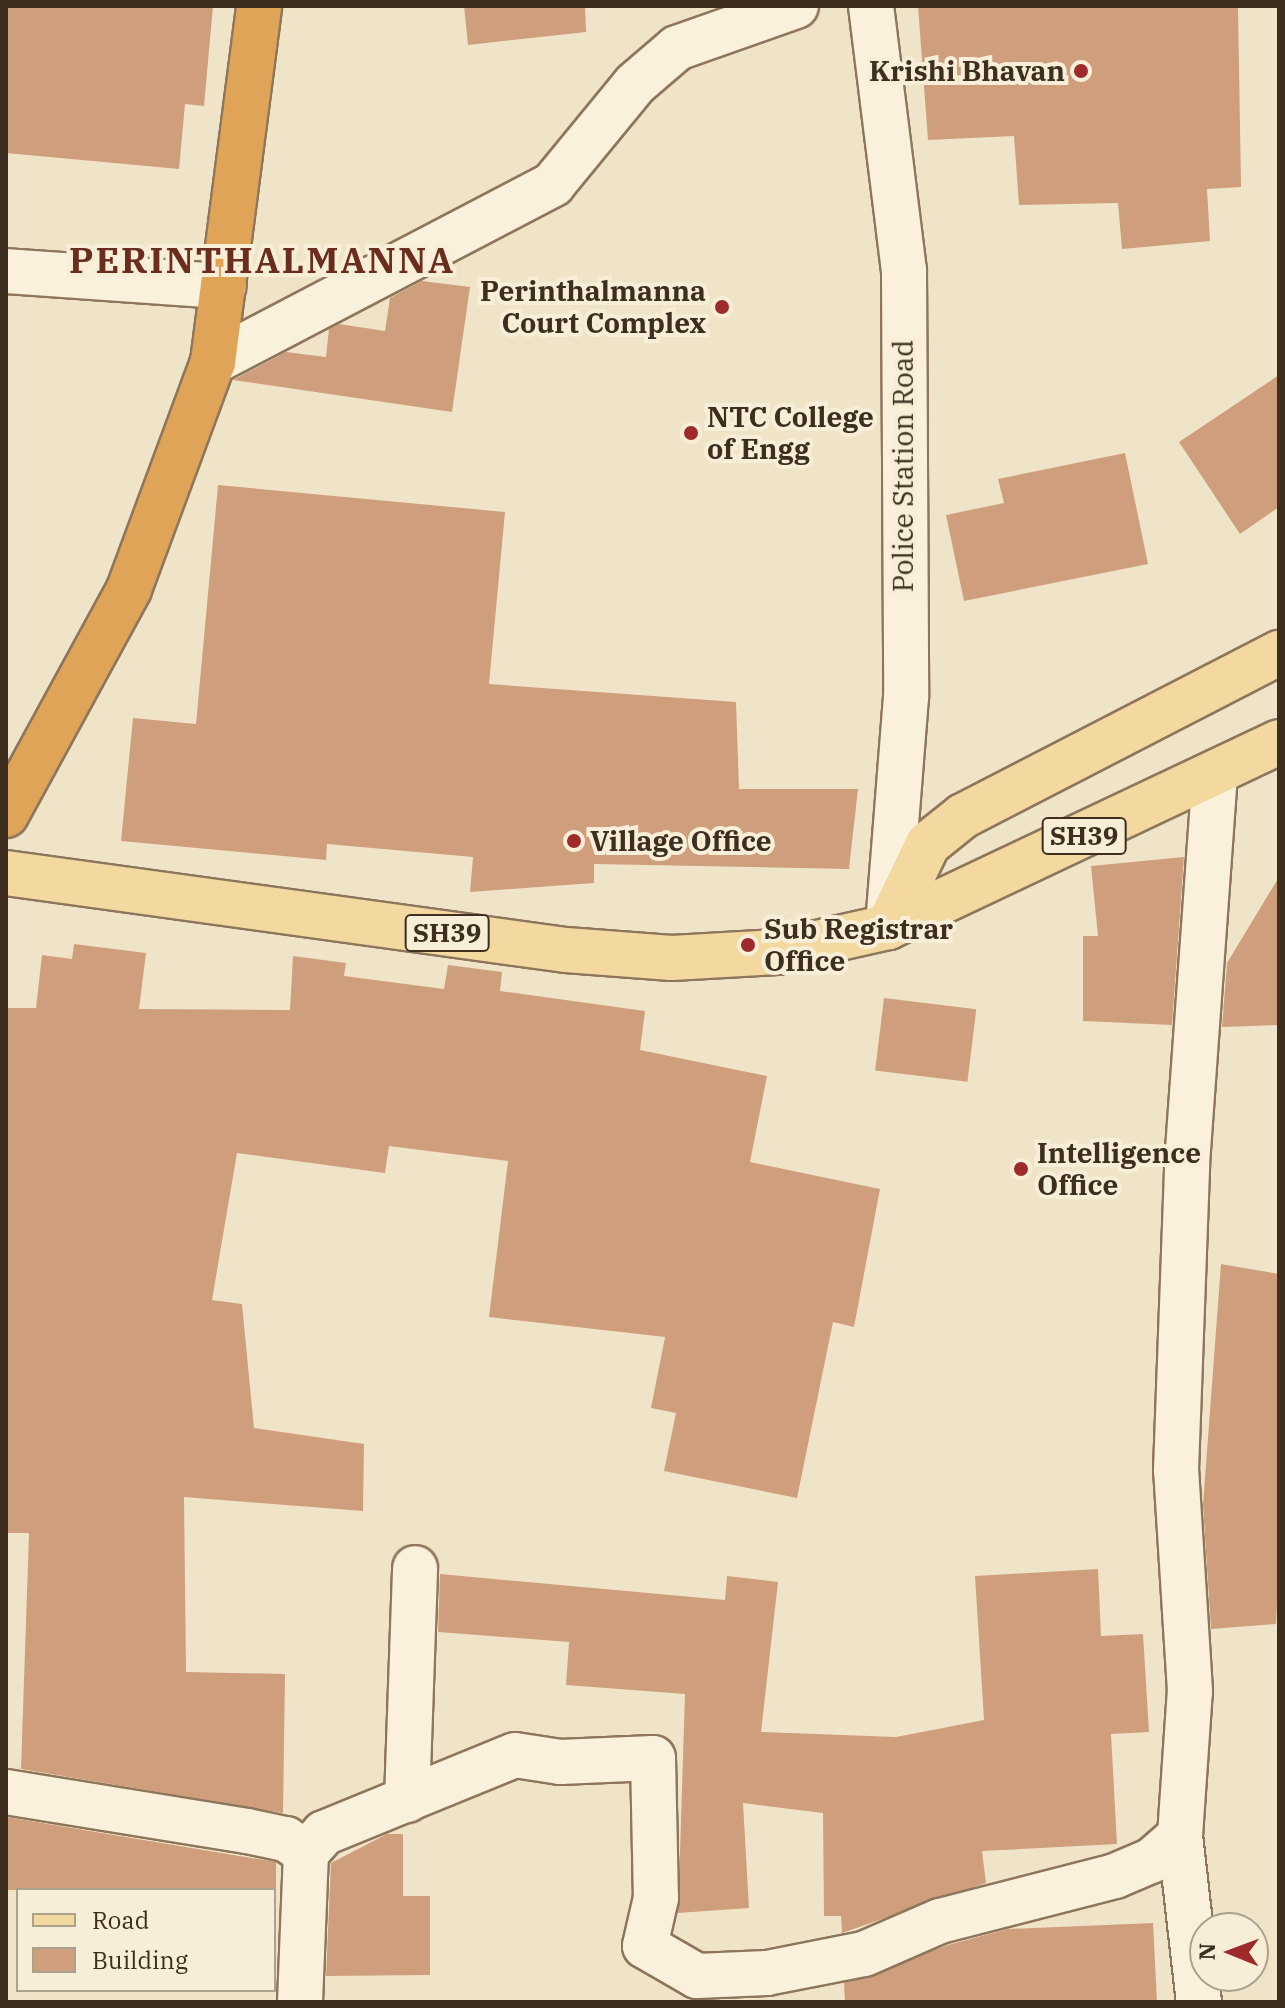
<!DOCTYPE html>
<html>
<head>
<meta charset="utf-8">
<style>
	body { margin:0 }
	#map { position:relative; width:1285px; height:2008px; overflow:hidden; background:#f0e4c8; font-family:"IBM Plex Serif",serif }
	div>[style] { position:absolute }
	.building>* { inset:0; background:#cf9f7d; transform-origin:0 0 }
	.roads { filter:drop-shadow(2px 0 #8d765c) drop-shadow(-2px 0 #8d765c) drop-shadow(0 2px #8d765c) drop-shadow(0 -2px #8d765c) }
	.street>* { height:44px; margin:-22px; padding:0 22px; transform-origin:22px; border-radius:22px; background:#faf1dc }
	.primary>* { height:44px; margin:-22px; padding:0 22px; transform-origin:22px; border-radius:22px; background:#f3d9a0 }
	.highway>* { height:44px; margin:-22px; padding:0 22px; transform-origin:22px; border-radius:22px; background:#e0a458 }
	.dots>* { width:22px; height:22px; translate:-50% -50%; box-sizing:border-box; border:4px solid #f7eed8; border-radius:50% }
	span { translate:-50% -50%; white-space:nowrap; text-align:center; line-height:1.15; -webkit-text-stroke:8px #f7eed8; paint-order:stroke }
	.shield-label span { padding:2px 6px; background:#f7eed8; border:2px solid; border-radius:6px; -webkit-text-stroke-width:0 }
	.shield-label { font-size:26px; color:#3d2e20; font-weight:700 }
	.poi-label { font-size:28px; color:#3d2e20; font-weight:700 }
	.right { translate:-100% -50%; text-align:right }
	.left { translate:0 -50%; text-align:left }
	.street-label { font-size:28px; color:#3d2e20 }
	.district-label { font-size:36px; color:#6b2e1e; font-weight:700; letter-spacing:2px }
	.frame { position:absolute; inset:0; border:8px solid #3d2e20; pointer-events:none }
	.legend { position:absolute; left:16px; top:1888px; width:260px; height:104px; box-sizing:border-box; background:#f7eed8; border:2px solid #ada18e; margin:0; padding:10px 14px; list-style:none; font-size:24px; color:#3d2e20 }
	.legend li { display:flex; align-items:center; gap:16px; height:40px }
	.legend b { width:40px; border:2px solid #ada18e }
	.north { position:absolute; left:1189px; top:1912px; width:80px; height:80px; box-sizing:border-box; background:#f7eed8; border:2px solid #ada18e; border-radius:50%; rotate:271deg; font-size:22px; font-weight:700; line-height:32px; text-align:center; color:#3d2e20 }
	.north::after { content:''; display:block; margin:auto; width:28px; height:36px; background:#9e2a2b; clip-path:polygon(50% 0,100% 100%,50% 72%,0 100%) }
</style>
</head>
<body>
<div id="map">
	<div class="building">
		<i style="clip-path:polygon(6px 6px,213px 6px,204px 106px,185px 104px,179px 169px,6px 153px)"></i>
		<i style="clip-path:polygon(464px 6px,585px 6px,586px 32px,468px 45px)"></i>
		<i style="clip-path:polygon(918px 6px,1238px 6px,1241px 187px,1207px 189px,1210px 241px,1122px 249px,1118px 203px,1019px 205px,1014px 136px,928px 140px)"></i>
		<i style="clip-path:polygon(422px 281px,470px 287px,452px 412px,233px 380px,286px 352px,326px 357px,329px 329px,339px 324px,385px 331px,390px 298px)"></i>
		<i style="clip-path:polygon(1279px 375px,1279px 507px,1240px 534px,1179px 442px)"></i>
		<i style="clip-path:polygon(1125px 453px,1148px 564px,964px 601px,946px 515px,1004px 503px,998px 479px)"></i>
		<i style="clip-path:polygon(218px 485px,505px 512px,489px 684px,736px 702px,739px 789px,858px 789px,849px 869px,594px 864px,594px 883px,470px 892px,473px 857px,327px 844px,326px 860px,121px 841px,133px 718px,196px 724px)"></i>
		<i style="clip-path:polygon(1184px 857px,1172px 1025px,1083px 1021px,1083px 936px,1098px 936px,1091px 866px)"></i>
		<i style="clip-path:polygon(1279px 877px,1279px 1025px,1222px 1027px,1227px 963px)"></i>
		<i style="clip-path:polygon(74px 944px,146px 953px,139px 1009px,290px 1010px,293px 956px,346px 963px,344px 976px,444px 989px,448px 965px,502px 972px,500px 991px,645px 1011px,640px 1050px,767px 1076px,750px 1162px,880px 1189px,854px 1327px,833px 1322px,797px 1498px,664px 1471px,676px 1413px,651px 1408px,665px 1337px,489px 1317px,508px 1161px,389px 1146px,385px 1173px,237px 1153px,212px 1300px,242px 1304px,254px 1428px,364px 1444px,363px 1511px,184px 1497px,186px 1672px,285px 1674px,283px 1813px,21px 1769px,29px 1533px,6px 1533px,6px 1008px,36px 1008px,42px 955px,72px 959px)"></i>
		<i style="left:884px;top:998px;width:93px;height:73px;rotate:7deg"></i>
		<i style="clip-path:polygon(1221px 1264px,1279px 1274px,1279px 1567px,1276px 1624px,1211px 1629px,1203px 1505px)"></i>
		<i style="clip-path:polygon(1098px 1569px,1101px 1636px,1143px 1634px,1149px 1732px,1111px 1734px,1117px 1844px,982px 1851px,986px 1883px,842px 1933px,841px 1916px,824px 1916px,823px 1813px,743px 1803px,749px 1908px,678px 1913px,685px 1694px,566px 1685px,569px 1642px,438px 1632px,440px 1574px,725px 1600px,727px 1576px,778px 1582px,761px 1732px,896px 1737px,984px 1720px,975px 1576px)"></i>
		<i style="clip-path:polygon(6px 1817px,276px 1862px,276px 1976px,274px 1890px,6px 1890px)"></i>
		<i style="clip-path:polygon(387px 1834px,403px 1834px,403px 1896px,430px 1896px,430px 1975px,326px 1976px,331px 1863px)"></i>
		<i style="clip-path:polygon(1153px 1923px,1157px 2002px,845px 2002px,844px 1983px,948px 1945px,1008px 1929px)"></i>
	</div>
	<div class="roads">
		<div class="street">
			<i style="left:871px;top:6px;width:266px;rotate:82.9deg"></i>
			<i style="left:904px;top:270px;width:427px;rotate:89.7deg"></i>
			<i style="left:906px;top:697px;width:231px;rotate:94.5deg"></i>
			<i style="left:6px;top:271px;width:218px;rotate:4deg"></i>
			<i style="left:213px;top:362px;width:384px;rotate:-27.6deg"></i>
			<i style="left:553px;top:184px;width:129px;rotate:-50.6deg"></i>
			<i style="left:635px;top:84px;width:55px;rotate:-40.6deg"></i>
			<i style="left:677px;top:48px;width:126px;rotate:-19.4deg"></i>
			<i style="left:6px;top:1792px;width:244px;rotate:9.2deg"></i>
			<i style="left:247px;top:1831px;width:40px;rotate:12deg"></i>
			<i style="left:286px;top:1839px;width:24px;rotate:35deg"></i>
			<i style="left:407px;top:1800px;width:232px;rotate:-88deg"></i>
			<i style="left:1180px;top:1836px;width:167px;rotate:83.5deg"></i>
			<i style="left:300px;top:2002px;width:149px;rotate:-87.7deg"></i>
			<i style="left:306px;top:1853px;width:27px;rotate:-48deg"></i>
			<i style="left:324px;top:1833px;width:206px;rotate:-22.2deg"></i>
			<i style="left:515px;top:1755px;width:46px;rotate:8.8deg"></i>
			<i style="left:560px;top:1762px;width:93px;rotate:-2.5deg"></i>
			<i style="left:653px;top:1758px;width:140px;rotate:88.8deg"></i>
			<i style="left:656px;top:1898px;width:49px;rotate:102.9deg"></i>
			<i style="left:645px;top:1946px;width:60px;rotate:30deg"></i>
			<i style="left:697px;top:1976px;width:70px;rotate:-2.5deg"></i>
			<i style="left:767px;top:1973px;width:99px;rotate:-11.1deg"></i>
			<i style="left:864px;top:1954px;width:83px;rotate:-23.5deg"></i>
			<i style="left:940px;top:1921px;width:181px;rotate:-14.4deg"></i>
			<i style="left:1115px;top:1876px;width:39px;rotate:-23deg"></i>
			<i style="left:1151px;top:1861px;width:38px;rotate:-41deg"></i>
			<i style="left:1180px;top:1836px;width:145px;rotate:-86.1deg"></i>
			<i style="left:1190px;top:1691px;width:221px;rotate:-93.6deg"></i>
			<i style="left:1176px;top:1470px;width:306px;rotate:-87.9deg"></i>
			<i style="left:1187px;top:1164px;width:390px;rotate:-85.9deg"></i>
		</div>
		<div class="primary">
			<i style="left:6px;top:873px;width:565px;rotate:7.83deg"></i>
			<i style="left:566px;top:950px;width:106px;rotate:4.3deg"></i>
			<i style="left:672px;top:958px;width:105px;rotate:-3.3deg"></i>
			<i style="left:777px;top:952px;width:114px;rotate:-12.7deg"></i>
			<i style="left:888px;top:927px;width:433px;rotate:-25.3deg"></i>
			<i style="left:888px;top:927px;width:92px;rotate:-64.3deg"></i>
			<i style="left:928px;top:844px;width:45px;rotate:-38.7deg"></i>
			<i style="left:963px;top:816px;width:356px;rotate:-27.3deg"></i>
		</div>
		<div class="highway">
			<i style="left:6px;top:815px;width:257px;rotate:-61.4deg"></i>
			<i style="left:129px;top:589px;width:242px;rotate:-69.7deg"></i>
			<i style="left:213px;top:362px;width:359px;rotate:-82.6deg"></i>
		</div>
	</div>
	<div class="dots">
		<i style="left:1081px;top:71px;background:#9e2a2b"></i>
		<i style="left:722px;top:307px;background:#9e2a2b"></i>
		<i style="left:691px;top:433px;background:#9e2a2b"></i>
		<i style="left:574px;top:841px;background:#9e2a2b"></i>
		<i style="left:748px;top:945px;background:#9e2a2b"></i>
		<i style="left:1021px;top:1169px;background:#9e2a2b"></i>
	</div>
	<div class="shield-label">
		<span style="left:1084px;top:836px">SH39</span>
		<span style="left:447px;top:933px">SH39</span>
	</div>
	<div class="poi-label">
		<span class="right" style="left:1065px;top:71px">Krishi Bhavan</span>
		<span class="right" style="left:706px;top:307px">Perinthalmanna<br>Court Complex</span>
		<span class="left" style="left:707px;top:433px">NTC College<br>of Engg</span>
		<span class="left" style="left:590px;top:841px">Village Office</span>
		<span class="left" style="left:764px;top:945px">Sub Registrar<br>Office</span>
		<span class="left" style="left:1037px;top:1169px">Intelligence<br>Office</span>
	</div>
	<div class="street-label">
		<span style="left:903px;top:466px;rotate:-90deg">Police Station Road</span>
	</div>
	<div class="district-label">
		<span style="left:262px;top:260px">PERINTHALMANNA</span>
	</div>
	<div class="frame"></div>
	<ul class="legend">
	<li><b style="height:10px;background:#f3d9a0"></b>Road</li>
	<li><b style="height:22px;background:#cf9f7d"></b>Building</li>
	</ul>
	<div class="north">N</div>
</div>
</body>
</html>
